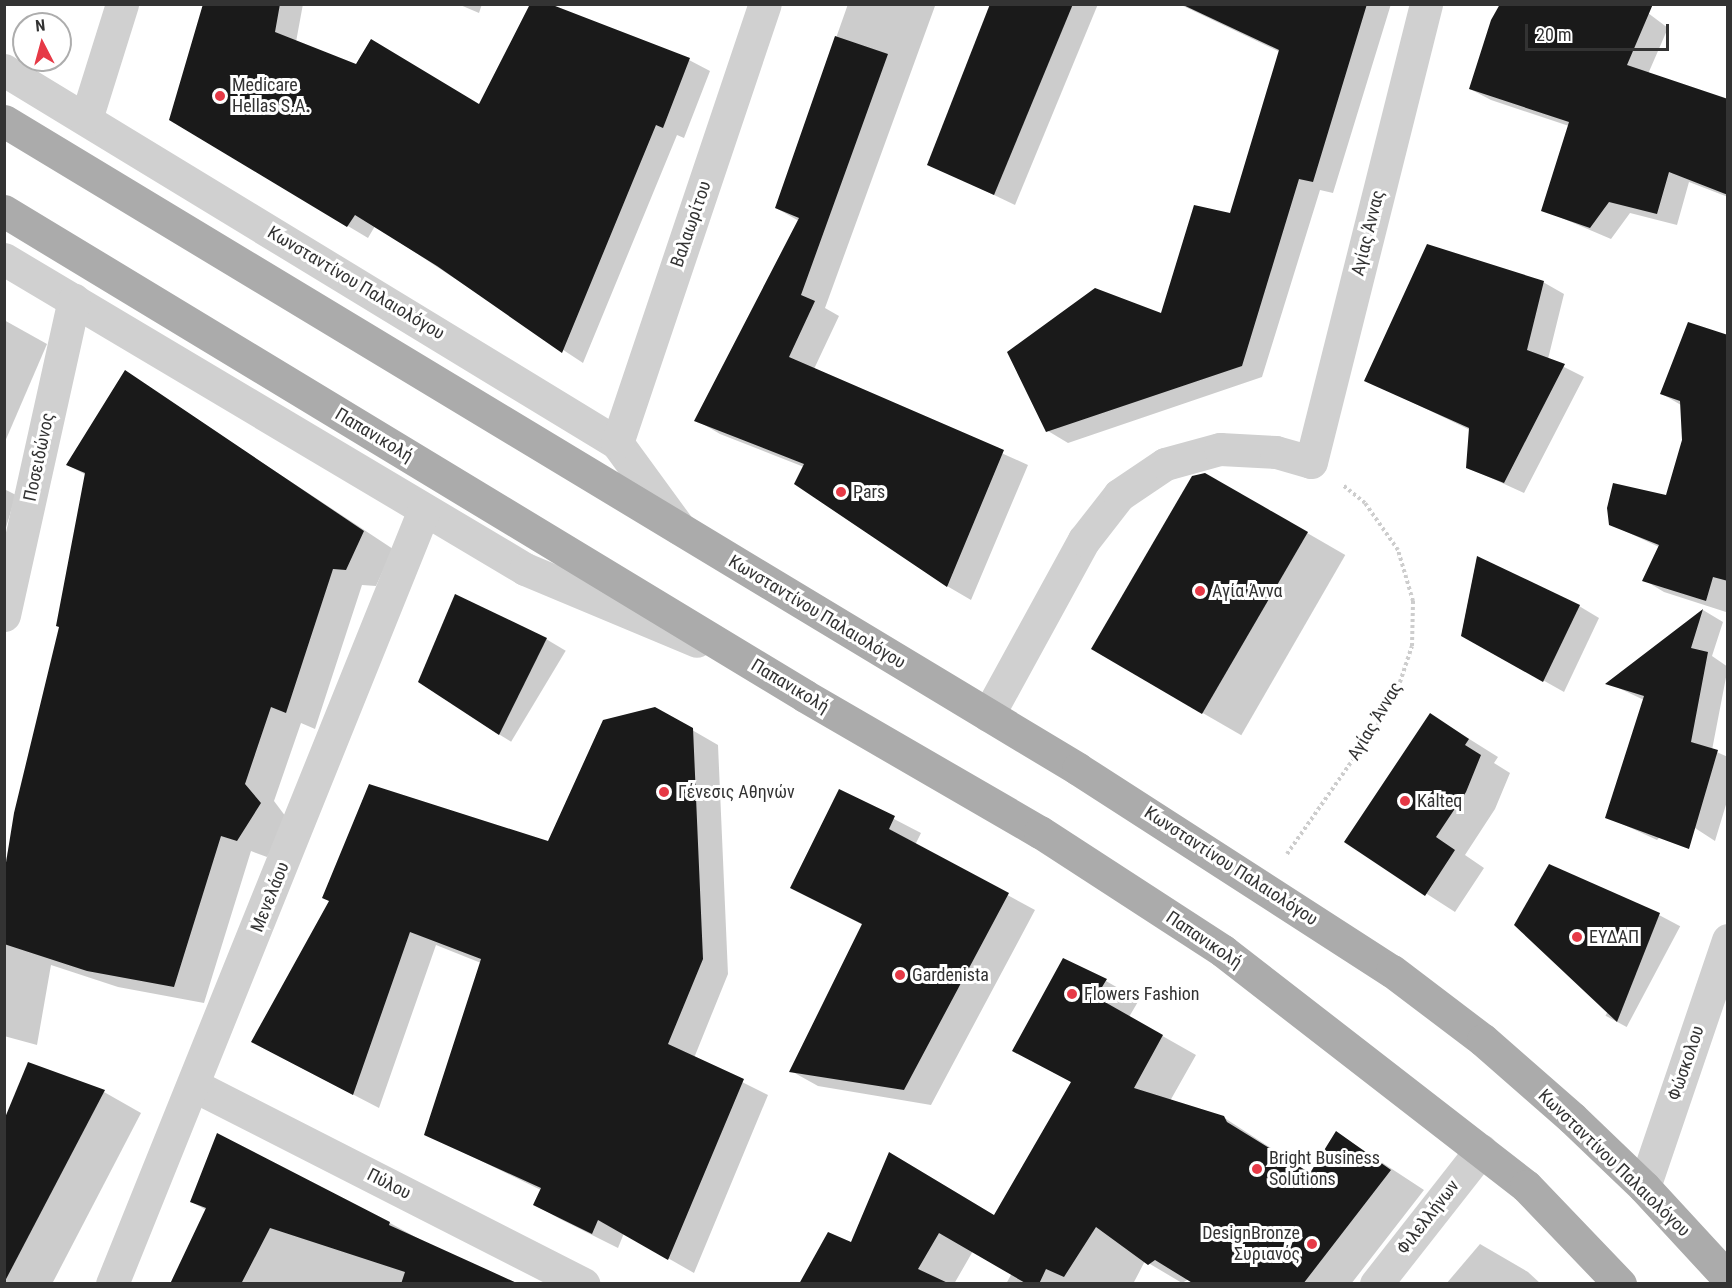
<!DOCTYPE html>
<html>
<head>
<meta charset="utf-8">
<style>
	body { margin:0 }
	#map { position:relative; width:1732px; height:1288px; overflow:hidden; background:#fff; font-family:"Roboto Condensed",sans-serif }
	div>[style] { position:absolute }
	.shadow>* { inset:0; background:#0003; transform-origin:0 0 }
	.building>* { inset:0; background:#1a1a1a }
	.path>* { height:4px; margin-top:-2px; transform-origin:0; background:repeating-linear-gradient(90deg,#cdcdcd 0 3px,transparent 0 6px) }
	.minor>* { height:33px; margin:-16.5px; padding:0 16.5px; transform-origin:16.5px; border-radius:16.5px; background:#d0d0d0 }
	.major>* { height:33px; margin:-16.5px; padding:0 16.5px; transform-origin:16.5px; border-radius:16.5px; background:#ababab }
	.dots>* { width:16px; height:16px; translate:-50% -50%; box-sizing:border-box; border:3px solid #fff; border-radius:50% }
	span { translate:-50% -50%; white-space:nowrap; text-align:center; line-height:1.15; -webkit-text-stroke:6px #fff; paint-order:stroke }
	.poi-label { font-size:18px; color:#333 }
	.left { translate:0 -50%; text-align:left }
	.right { translate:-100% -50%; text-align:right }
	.street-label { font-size:18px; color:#333 }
	.frame { position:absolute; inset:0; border:6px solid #333; pointer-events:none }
	.north { position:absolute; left:12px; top:12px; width:60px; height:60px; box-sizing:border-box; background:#fff; border:2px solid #adadad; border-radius:50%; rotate:354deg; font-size:16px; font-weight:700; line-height:24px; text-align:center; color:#333 }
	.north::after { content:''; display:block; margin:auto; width:21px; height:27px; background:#e63946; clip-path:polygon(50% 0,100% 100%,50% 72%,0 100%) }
	.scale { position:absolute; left:1525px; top:24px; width:144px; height:27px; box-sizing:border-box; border:3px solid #333; border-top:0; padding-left:8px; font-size:18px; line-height:21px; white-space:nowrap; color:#333; -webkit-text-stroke:4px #fff; paint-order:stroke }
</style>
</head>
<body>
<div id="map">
	<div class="shadow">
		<i style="clip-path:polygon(204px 4px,303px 4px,296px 42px,414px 198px,689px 60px,710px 71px,684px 138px,677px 135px,583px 363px,375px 226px,368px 238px,170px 120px)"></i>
		<i style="clip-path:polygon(458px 4px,482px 4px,479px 13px)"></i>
		<i style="clip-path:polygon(848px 4px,940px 4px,935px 6px,825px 308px,839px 316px,814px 369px,1028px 465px,971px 600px,947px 586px,804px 467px,720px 434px,696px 420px,799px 221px,776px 208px)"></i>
		<i style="clip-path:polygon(991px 4px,1098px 4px,1015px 205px,929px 164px)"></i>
		<i style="clip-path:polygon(1179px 4px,1391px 4px,1333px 193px,1320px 190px,1262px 377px,1068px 443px,1048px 431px,1162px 315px,1231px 215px,1280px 52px)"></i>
		<i style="clip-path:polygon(1636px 4px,1668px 28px,1648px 74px,1728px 101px,1728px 197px,1689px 182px,1677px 225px,1630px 213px,1611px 239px,1543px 210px,1569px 126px,1491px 100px,1470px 89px)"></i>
		<i style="clip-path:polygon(1543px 282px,1564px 294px,1548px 359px,1584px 377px,1524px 493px,1467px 467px,1470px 430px,1366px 380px)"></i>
		<i style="clip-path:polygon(4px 320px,47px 344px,4px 444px)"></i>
		<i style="clip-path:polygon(1728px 337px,1728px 608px,1726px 612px,1664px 592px,1644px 580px,1659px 547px,1610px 524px,1667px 496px,1684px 441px,1681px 405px,1662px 394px)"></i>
		<i style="clip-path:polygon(125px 372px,393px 549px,376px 586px,362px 585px,315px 729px,301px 723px,274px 801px,289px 821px,267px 857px,251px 851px,204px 1003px,118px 987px,51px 965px,37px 1045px,4px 1036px,4px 868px,61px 627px,86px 475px,68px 465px)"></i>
		<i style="left:1205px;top:474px;width:162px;height:208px;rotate:30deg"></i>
		<i style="clip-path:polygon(4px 489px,16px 495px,4px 534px)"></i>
		<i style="clip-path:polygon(1579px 606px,1599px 618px,1564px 692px,1463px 635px)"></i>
		<i style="clip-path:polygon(1703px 610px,1723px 622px,1712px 656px,1728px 667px,1712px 750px,1728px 757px,1728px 798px,1715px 841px,1678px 817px,1657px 840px,1607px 817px,1644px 700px,1608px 683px)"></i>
		<i style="left:546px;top:639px;width:23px;height:106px;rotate:31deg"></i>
		<i style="clip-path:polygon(654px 708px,718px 745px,728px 974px,694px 1058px,768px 1095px,694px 1273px,624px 1233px,618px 1248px,560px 1219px,535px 1205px,541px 1190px,426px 1134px,481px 963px,436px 945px,379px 1108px,279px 1056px,331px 901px,548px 843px)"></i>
		<i style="clip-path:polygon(1431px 715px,1498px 757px,1494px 763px,1510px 773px,1495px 809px,1465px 855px,1484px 868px,1455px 912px,1346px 842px)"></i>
		<i style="clip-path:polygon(840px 791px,921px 833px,915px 845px,1035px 910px,931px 1105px,818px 1086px,791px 1071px,863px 925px,792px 887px)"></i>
		<i style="left:1659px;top:915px;width:24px;height:114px;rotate:28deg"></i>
		<i style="clip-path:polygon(1106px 981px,1139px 1000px,1129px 1017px,1196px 1055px,1170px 1101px,1223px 1117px,1311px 1174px,1337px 1133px,1424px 1190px,1351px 1284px,1197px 1284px,1189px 1279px,1182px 1283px,1145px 1261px,1133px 1284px,1006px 1284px,1012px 1273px,973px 1251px,954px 1284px,801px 1284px,852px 1244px,995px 1217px,1073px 1083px,1048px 1069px)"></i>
		<i style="clip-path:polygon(104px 1092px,141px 1113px,52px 1284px,4px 1284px,4px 1124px)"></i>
		<i style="clip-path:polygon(192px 1202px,390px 1223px,501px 1284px,172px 1284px,206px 1210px)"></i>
		<i style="clip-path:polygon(1480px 1244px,1528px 1272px,1541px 1284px,1446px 1284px)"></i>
	</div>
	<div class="building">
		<i style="clip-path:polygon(203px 4px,280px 4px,275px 32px,356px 64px,371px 39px,479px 104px,530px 4px,550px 4px,690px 58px,663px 128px,656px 125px,562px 353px,437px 266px,355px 215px,347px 227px,169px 120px)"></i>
		<i style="clip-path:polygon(990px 4px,1073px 4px,994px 195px,927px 165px)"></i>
		<i style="clip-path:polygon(1181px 4px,1367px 4px,1313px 182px,1299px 179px,1242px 366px,1046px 432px,1007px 352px,1095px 288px,1161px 313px,1194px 205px,1230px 213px,1279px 50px)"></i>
		<i style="clip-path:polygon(1500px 4px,1653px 4px,1627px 65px,1728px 99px,1728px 195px,1669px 172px,1657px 214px,1609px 202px,1590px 228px,1541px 211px,1569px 122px,1469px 89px,1491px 20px)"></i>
		<i style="clip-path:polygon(835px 36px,888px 54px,801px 295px,815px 301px,789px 357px,1004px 450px,947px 587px,794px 484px,804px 464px,694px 421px,799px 218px,775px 208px)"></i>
		<i style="clip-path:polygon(1427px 244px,1544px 281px,1527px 350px,1565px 364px,1504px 483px,1466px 468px,1469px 428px,1364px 381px)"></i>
		<i style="clip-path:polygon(1688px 322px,1728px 335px,1728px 581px,1713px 577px,1706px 601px,1642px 581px,1659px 545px,1609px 525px,1607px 508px,1613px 483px,1666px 495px,1682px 440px,1680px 401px,1660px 394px)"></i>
		<i style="clip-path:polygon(125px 370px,364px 531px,346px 570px,333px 569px,286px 713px,271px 707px,245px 784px,261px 803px,237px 841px,221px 836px,174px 987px,87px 971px,4px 944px,4px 875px,14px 813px,59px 627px,56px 626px,85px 473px,66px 465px)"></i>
		<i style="clip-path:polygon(1205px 473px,1308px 532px,1202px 714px,1091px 649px,1192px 476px)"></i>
		<i style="clip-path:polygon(1477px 556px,1580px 605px,1543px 682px,1461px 636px)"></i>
		<i style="clip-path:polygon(455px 594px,547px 638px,499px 735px,418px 682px)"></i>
		<i style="clip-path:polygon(1703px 609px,1691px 648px,1708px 652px,1691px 742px,1718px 750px,1689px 849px,1605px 818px,1644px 696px,1605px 684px)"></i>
		<i style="clip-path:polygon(655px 707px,693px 728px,703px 959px,668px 1044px,744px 1079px,668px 1260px,598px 1220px,592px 1234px,533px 1205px,541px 1188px,424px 1135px,481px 959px,410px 932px,353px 1095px,251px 1042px,329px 901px,322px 898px,369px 784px,548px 841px,603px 720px)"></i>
		<i style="clip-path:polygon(1430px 713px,1469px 739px,1465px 745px,1481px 755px,1466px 792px,1436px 837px,1455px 850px,1425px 896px,1344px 842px)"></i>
		<i style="clip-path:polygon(839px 789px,895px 816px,889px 829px,1009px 893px,904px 1090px,789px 1072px,862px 924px,790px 888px)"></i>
		<i style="clip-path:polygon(1549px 864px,1660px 913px,1617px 1022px,1514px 925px)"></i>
		<i style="clip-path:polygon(1063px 958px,1107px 979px,1096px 997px,1163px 1035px,1134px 1088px,1224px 1116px,1227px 1122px,1310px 1173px,1336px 1131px,1391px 1170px,1303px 1284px,1194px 1284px,1155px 1260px,1148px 1265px,1096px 1227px,1064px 1277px,1046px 1269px,1039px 1284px,1027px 1284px,939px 1233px,918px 1269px,950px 1284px,799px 1284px,828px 1232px,851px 1242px,889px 1152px,994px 1215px,1071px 1082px,1012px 1051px)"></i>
		<i style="clip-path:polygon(28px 1062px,105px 1090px,4px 1283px,4px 1120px)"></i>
		<i style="clip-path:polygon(217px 1133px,390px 1222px,389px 1225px,519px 1284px,401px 1284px,405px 1272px,270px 1228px,241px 1284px,170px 1284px,206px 1208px,190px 1202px)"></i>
	</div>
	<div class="path">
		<i style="left:1287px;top:854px;width:157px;rotate:-55.1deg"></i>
		<i style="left:1377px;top:725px;width:43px;rotate:-60.4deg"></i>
		<i style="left:1398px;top:688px;width:44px;rotate:-71.6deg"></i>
		<i style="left:1412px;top:646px;width:45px;rotate:-88.7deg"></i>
		<i style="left:1413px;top:601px;width:53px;rotate:-106.4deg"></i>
		<i style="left:1398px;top:550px;width:57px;rotate:-125.1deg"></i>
		<i style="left:1365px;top:503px;width:28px;rotate:-141deg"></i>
	</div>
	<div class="minor">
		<i style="left:4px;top:70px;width:718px;rotate:31.32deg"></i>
		<i style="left:617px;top:443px;width:105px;rotate:53.9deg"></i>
		<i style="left:86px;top:119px;width:121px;rotate:-72.6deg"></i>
		<i style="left:4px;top:259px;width:606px;rotate:30.75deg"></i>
		<i style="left:525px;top:569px;width:186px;rotate:22.7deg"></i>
		<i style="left:617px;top:443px;width:463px;rotate:-71.4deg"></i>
		<i style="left:4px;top:615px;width:323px;rotate:-77.5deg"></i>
		<i style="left:988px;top:715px;width:200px;rotate:-61.3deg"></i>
		<i style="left:1084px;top:540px;width:57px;rotate:-52.1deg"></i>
		<i style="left:1119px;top:495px;width:55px;rotate:-34deg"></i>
		<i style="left:1165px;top:464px;width:57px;rotate:-15.3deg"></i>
		<i style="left:1220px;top:449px;width:56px;rotate:3.1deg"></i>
		<i style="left:1276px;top:452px;width:36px;rotate:16deg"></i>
		<i style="left:1311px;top:462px;width:472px;rotate:-75.9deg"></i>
		<i style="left:195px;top:1086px;width:436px;rotate:27deg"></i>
		<i style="left:1644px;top:1187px;width:261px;rotate:-71.2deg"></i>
		<i style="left:112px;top:1284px;width:835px;rotate:-68.05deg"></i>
		<i style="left:1376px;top:1284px;width:170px;rotate:-51.9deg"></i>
	</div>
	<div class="major">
		<i style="left:4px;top:121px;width:1254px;rotate:31.1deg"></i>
		<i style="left:1078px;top:769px;width:373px;rotate:32.8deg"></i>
		<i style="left:1392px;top:971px;width:114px;rotate:37.2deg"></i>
		<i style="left:1483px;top:1040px;width:118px;rotate:41.2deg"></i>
		<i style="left:1572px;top:1118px;width:100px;rotate:43.8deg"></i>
		<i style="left:1644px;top:1187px;width:124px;rotate:47.3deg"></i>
		<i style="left:4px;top:211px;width:936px;rotate:31.19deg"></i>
		<i style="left:805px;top:696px;width:272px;rotate:30.1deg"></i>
		<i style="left:1040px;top:832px;width:218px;rotate:33deg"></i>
		<i style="left:1223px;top:951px;width:383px;rotate:37.8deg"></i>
		<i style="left:1526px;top:1186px;width:136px;rotate:46.2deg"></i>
	</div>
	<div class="dots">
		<i style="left:220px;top:96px;background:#e63946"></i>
		<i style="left:841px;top:492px;background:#e63946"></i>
		<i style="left:1200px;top:591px;background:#e63946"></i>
		<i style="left:664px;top:792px;background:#e63946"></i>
		<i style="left:1405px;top:801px;background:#e63946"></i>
		<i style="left:1577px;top:937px;background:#e63946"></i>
		<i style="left:900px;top:975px;background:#e63946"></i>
		<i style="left:1072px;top:994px;background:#e63946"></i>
		<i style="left:1257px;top:1169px;background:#e63946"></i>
		<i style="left:1312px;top:1244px;background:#e63946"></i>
	</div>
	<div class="poi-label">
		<span class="left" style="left:232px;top:96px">Medicare<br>Hellas S.A.</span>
		<span class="left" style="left:853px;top:492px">Pars</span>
		<span class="left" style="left:1212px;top:591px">Αγία Άννα</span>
		<span class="left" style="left:678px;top:792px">Γένεσις Αθηνών</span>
		<span class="left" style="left:1417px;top:801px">Kalteq</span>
		<span class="left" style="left:1589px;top:937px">ΕΥΔΑΠ</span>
		<span class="left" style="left:912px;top:975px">Gardenista</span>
		<span class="left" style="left:1084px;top:994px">Flowers Fashion</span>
		<span class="left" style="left:1269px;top:1169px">Bright Business<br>Solutions</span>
		<span class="right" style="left:1300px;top:1244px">DesignBronze<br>Συριανός</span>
	</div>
	<div class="street-label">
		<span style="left:691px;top:224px;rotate:-71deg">Βαλαωρίτου</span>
		<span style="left:1368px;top:233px;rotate:-76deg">Αγίας Άννας</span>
		<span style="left:356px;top:283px;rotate:31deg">Κωνσταντίνου Παλαιολόγου</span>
		<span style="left:374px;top:435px;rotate:31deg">Παπανικολή</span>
		<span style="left:39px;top:457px;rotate:-78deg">Ποσειδώνος</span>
		<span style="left:817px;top:612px;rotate:31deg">Κωνσταντίνου Παλαιολόγου</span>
		<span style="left:790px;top:686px;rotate:31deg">Παπανικολή</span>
		<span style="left:1375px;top:721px;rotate:-59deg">Αγίας Άννας</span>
		<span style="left:1231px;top:866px;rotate:33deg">Κωνσταντίνου Παλαιολόγου</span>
		<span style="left:270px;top:897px;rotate:-68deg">Μενελάου</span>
		<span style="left:1204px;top:940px;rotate:34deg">Παπανικολή</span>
		<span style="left:1686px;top:1063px;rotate:-71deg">Φώσκολου</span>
		<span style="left:1614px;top:1163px;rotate:44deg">Κωνσταντίνου Παλαιολόγου</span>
		<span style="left:389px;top:1184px;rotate:27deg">Πύλου</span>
		<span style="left:1428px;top:1217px;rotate:-52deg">Φιλελλήνων</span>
	</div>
	<div class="frame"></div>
	<div class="north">N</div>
	<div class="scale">20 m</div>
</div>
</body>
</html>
